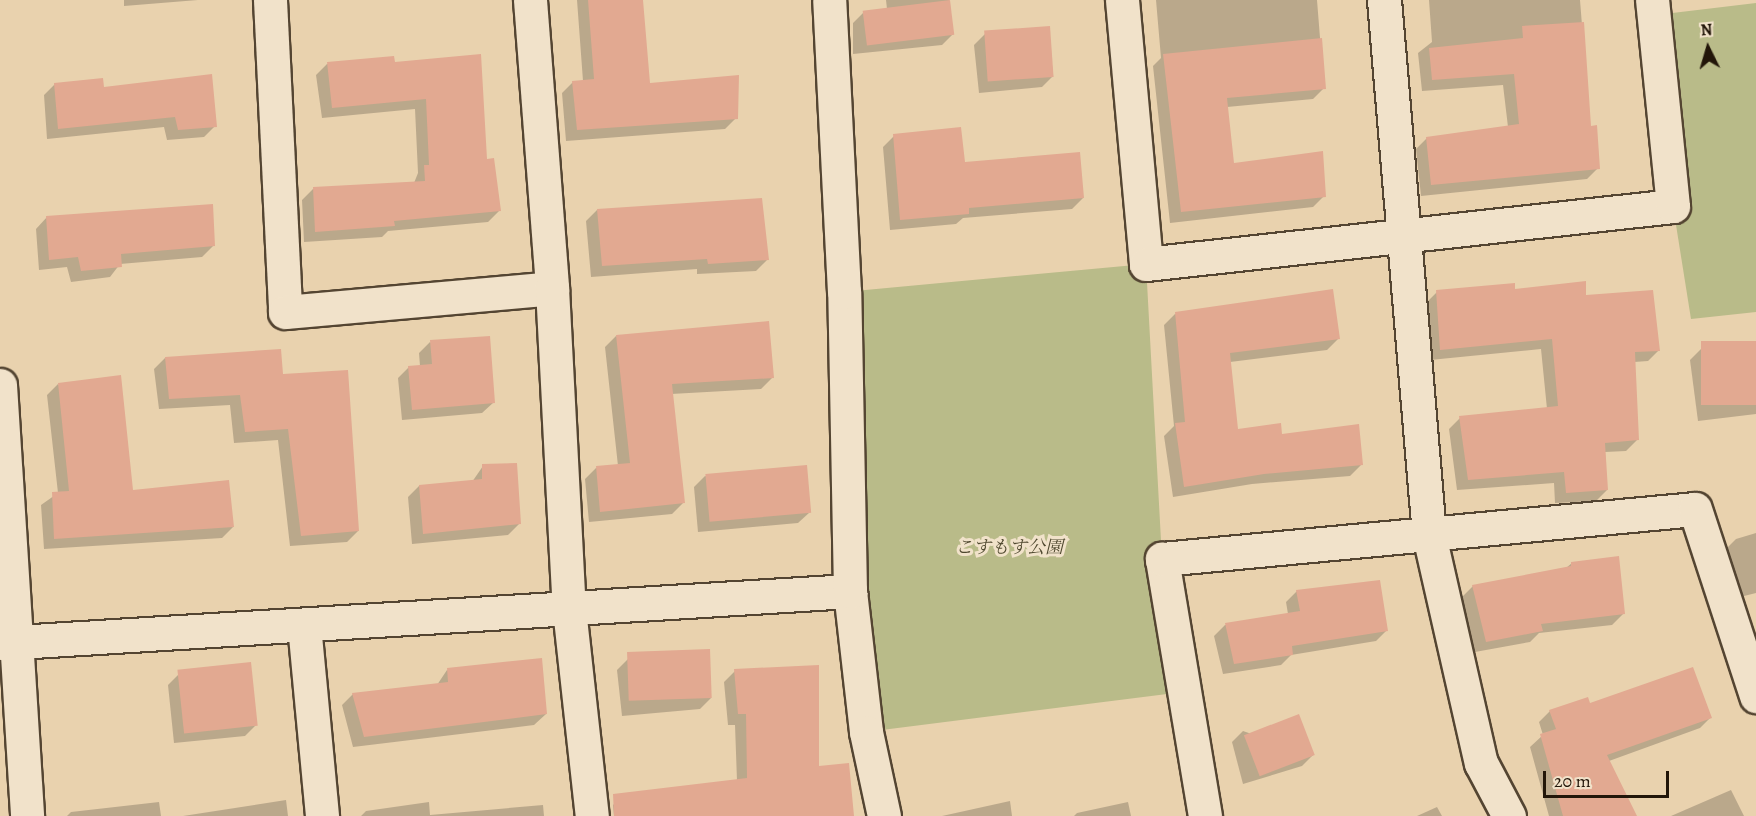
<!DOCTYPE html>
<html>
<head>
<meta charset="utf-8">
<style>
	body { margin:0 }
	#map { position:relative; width:1756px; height:816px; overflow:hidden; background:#e9d2ae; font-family:Alegreya,"Noto Serif JP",serif }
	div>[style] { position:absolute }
	.green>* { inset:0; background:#b9bb89 }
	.shadow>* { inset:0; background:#0003 }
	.building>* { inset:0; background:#e2a991; transform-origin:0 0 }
	.roads { filter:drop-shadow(2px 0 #544532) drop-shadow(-2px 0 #544532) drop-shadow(0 2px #544532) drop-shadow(0 -2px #544532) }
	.street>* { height:33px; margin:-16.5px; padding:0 16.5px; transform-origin:16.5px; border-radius:16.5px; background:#f1e2ca }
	span { translate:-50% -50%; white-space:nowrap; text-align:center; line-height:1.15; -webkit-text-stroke:6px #f1e2ca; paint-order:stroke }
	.park-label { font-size:18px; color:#4f482f; font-style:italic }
	.north { position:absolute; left:1678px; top:18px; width:60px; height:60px; -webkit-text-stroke:4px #f1e2ca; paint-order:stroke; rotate:355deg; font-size:16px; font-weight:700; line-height:24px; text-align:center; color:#221609 }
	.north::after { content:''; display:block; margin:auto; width:21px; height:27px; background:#221609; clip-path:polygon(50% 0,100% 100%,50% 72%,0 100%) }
	.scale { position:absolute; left:1543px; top:771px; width:126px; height:27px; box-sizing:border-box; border:3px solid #221609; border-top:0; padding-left:8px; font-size:18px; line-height:21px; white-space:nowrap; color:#221609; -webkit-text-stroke:4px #f1e2ca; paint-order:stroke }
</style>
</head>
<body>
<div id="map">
	<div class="green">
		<i style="clip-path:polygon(1756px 3px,1756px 312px,1691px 319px,1673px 206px,1664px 14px)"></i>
		<i style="clip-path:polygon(1146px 264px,1162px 559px,1183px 692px,866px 732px,844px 292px)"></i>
	</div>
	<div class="shadow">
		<i style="clip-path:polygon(124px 0,198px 0,124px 6px)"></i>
		<i style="clip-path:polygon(577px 0,642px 0,649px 85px,736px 118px,725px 129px,566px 141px,562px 93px,573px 82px,583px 81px)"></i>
		<i style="clip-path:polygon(886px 0,949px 0,953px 34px,942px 45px,853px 54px,853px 23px,864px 12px,887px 9px)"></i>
		<i style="clip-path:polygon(1156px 0,1317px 0,1324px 88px,1313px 99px,1227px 107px,1233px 164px,1324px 196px,1313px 207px,1170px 223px,1153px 66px,1161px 58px)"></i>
		<i style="clip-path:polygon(1429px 0,1580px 0,1590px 127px,1598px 168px,1587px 179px,1421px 196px,1416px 149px,1427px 138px,1508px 127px,1503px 85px,1422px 91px,1418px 53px,1432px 42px)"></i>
		<i style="clip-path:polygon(985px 34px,1053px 76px,1042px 87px,979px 93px,974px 45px)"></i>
		<i style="clip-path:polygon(327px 64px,393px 64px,486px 160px,499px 211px,488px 222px,388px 231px,382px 237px,304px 242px,302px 200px,313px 189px,414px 183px,418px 173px,415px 109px,322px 118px,316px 75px)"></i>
		<i style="clip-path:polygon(55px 84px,103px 89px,215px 126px,204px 137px,167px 140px,164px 127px,47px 139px,44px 95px)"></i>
		<i style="clip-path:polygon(894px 136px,963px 164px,1083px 198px,1072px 209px,963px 218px,956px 224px,890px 230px,883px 147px)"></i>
		<i style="clip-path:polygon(597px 210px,767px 260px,756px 271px,697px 274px,697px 269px,591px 277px,586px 221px)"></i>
		<i style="clip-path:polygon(47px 217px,213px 246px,202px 257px,120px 264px,110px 277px,71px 282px,67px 267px,39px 270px,36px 229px)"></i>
		<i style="clip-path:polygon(1514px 290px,1585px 297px,1659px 350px,1648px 361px,1634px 362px,1637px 440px,1626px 451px,1605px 452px,1607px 490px,1596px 501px,1555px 503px,1554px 483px,1457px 490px,1449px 429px,1460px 418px,1547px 409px,1541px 349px,1430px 360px,1426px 303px,1437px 292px)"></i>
		<i style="clip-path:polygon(1175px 314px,1338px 339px,1327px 350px,1230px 362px,1237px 431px,1281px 436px,1361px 465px,1350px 476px,1252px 484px,1173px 497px,1164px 436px,1174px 426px,1164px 325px)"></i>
		<i style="clip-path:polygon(616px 336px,772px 378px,761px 389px,671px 394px,683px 503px,672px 514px,589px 522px,585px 479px,596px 468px,618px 466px,605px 347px)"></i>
		<i style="clip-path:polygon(430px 342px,494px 402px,482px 413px,402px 420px,398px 378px,409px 367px,420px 366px,419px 353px)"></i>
		<i style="clip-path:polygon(1756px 343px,1756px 414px,1698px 421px,1690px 360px,1701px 349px)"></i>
		<i style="clip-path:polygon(165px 358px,282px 375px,358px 531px,347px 542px,290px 546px,278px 440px,234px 443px,230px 405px,159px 409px,154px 369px)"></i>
		<i style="clip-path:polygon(58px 384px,132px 491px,233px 527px,222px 538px,44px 549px,41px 505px,58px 493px,47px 395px)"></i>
		<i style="clip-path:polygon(483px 466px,519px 524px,508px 535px,412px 544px,408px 497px,419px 486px,472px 482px)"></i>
		<i style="clip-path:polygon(705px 476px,810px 512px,798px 523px,698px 532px,694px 487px)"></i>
		<i style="clip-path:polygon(1756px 533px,1756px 593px,1740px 597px,1725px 550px,1736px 539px)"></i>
		<i style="clip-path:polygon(1572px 563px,1623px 614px,1612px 625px,1539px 633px,1530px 642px,1475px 652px,1462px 597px,1473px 586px,1566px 568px)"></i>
		<i style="clip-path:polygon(1297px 591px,1387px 630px,1376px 641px,1291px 655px,1281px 665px,1223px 674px,1214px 636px,1225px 625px,1288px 614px,1286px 602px)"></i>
		<i style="clip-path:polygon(628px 659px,711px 698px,700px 709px,622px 716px,617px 670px)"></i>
		<i style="clip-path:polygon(447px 670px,546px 714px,534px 725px,353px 747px,342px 705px,353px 694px,437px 685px)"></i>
		<i style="clip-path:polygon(735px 671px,817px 768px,846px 816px,614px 816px,613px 805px,624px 794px,737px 781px,735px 725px,728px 725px,724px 682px)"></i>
		<i style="clip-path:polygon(179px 674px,256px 725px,245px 736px,174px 743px,168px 685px)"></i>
		<i style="clip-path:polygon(1550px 711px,1711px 717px,1700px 728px,1609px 761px,1636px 816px,1549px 816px,1530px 747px,1543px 735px,1539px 722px)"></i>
		<i style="clip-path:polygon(1243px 731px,1313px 755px,1302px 766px,1243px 784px,1232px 742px)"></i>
		<i style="clip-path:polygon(1731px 790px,1744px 816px,1671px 816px)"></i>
		<i style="clip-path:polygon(286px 800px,288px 816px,183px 816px)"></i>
		<i style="clip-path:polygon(1010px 801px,1012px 816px,942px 816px)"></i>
		<i style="clip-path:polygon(159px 802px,161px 816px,67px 816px,71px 812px)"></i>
		<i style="clip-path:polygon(429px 802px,430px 815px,543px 805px,544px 816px,361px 816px,366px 811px)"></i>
		<i style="clip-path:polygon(1128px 802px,1131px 816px,1074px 816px,1077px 813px)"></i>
		<i style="clip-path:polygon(1437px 807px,1442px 816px,1417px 816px)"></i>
	</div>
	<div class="building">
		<i style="clip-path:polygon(588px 0,643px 0,650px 83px,739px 75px,738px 119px,577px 130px,572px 81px,594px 79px)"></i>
		<i style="left:950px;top:0;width:35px;height:88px;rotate:83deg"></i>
		<i style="clip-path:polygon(1584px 22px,1591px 126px,1597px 125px,1600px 169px,1431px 185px,1426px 137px,1519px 124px,1514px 74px,1432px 80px,1429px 48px,1523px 38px,1522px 26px)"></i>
		<i style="left:1050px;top:26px;width:51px;height:66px;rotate:86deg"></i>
		<i style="clip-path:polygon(1322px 38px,1326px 89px,1227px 98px,1234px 163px,1323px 151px,1326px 197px,1181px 212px,1163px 54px)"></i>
		<i style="clip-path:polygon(481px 54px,487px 159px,494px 158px,501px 211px,394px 221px,395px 226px,315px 232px,313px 187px,425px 181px,424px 165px,429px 165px,426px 99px,332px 108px,327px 62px,394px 56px,395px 62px)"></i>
		<i style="clip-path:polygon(212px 74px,217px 127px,178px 130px,175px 117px,58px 129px,54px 83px,103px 78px,104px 87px)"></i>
		<i style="clip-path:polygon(961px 127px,965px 162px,1080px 152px,1084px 198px,969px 208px,969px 214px,900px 220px,893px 134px)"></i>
		<i style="clip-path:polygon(762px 198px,769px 260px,708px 264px,707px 259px,602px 266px,597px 209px)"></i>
		<i style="clip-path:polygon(213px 204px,215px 246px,121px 254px,122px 267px,81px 271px,78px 257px,49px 260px,46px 216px)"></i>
		<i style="clip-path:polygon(1586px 281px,1586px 295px,1653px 290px,1660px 351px,1635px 352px,1639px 440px,1605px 443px,1608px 490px,1566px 493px,1564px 472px,1468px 480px,1459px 416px,1558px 406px,1552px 339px,1440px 350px,1436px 290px,1515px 283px,1515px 289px)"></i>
		<i style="clip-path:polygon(1333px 289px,1340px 339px,1230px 353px,1238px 429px,1281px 423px,1282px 434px,1359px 424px,1363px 465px,1264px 474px,1184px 487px,1175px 423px,1185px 422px,1175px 312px)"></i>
		<i style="clip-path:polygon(769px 321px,774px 378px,672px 384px,685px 503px,600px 512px,596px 466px,630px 463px,616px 335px)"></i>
		<i style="clip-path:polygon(490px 336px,495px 403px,412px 410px,408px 366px,432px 364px,430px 340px)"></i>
		<i style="left:1756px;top:341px;width:64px;height:55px;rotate:90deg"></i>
		<i style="clip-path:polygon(281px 349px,283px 374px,348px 370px,359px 531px,301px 536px,288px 429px,245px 432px,240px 395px,169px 399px,165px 357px)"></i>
		<i style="clip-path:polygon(121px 375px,133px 490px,229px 480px,234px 527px,54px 539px,52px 492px,69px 491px,58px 383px)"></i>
		<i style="clip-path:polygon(517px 463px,521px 524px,423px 534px,419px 485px,482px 479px,482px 464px)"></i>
		<i style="left:807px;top:465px;width:48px;height:102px;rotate:85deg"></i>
		<i style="clip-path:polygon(1619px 556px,1625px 614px,1541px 624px,1543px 631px,1486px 642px,1472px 585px,1571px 566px,1571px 562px)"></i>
		<i style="clip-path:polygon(1380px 580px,1388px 631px,1292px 646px,1293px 655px,1234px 664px,1225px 623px,1300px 611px,1296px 590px)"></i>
		<i style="left:710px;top:649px;width:49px;height:83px;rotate:88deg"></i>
		<i style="clip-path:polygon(542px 658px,547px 714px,364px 737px,352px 693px,448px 682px,447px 668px)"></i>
		<i style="left:251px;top:662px;width:64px;height:74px;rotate:84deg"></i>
		<i style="clip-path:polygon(819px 665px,819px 766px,849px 763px,854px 816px,614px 816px,613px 794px,747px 778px,746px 714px,738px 714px,734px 669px)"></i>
		<i style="clip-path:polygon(1693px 667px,1712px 718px,1607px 755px,1637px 816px,1563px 816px,1540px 734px,1556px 729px,1549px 710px,1588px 697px,1590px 703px)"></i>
		<i style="left:1299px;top:714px;width:44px;height:59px;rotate:69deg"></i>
	</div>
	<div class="roads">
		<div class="street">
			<i style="left:270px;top:0;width:312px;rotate:87.2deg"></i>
			<i style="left:285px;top:312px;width:268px;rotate:-5.1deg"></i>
			<i style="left:530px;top:0;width:289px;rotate:85.6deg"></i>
			<i style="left:552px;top:288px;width:321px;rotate:87deg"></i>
			<i style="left:569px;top:609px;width:208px;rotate:83.7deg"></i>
			<i style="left:1122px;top:0;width:265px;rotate:84.8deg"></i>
			<i style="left:1146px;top:264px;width:530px;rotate:-6.28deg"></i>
			<i style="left:1673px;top:206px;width:207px;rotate:-95.8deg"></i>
			<i style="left:1384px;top:0;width:537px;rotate:85.19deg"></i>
			<i style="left:1429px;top:535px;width:234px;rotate:77.2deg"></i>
			<i style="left:1481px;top:763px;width:60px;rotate:62.2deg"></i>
			<i style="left:0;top:385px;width:432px;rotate:86.4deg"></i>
			<i style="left:850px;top:591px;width:142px;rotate:83.5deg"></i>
			<i style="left:866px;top:732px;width:86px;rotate:77.9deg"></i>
			<i style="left:304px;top:625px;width:192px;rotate:84.6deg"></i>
			<i style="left:0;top:643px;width:852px;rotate:-3.5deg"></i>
			<i style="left:850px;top:591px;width:299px;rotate:-91.1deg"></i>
			<i style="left:844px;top:292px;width:292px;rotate:-92.9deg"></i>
			<i style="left:1205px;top:816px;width:261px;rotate:-99.5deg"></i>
			<i style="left:1162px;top:559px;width:535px;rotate:-5.36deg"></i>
			<i style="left:1695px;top:509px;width:197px;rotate:71.9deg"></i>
		</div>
	</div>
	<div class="park-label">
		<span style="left:1009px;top:547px">こすもす公園</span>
	</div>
	<div class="north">N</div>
	<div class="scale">20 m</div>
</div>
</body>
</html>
